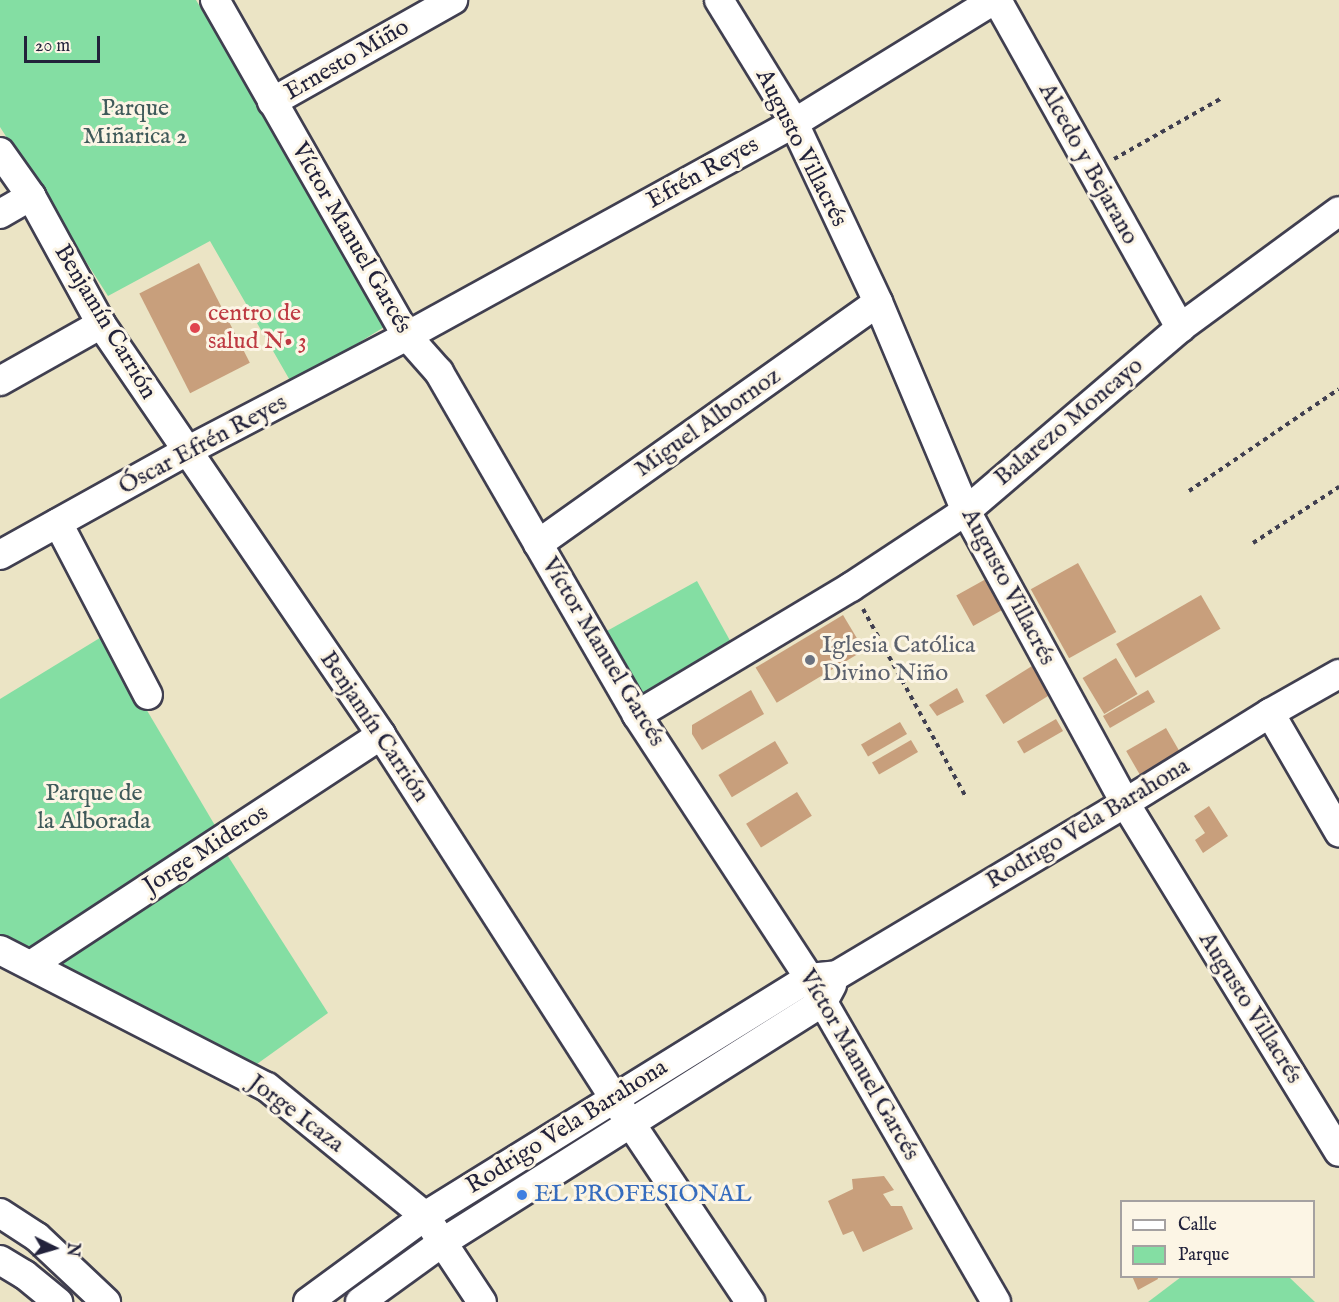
<!DOCTYPE html>
<html>
<head>
<meta charset="utf-8">
<style>
	body { margin:0 }
	#map { position:relative; width:1339px; height:1302px; overflow:hidden; background:#ebe4c5; font-family:"IM FELL English",serif }
	div>[style] { position:absolute }
	.green>* { inset:0; background:#84dea3; transform-origin:0 0 }
	.building>* { inset:0; background:#c89f7c; transform-origin:0 0 }
	.path>* { height:4px; margin-top:-2px; transform-origin:0; background:repeating-linear-gradient(90deg,#403f50 0 4.5px,transparent 0 9px) }
	.roads { filter:drop-shadow(2px 0 #403f50) drop-shadow(-2px 0 #403f50) drop-shadow(0 2px #403f50) drop-shadow(0 -2px #403f50) }
	.minor>* { height:28px; margin:-14px; padding:0 14px; transform-origin:14px; border-radius:14px; background:#fff }
	.dots>* { width:16px; height:16px; translate:-50% -50%; box-sizing:border-box; border:3px solid #fcf5e5; border-radius:50% }
	span { translate:-50% -50%; white-space:nowrap; text-align:center; line-height:1.15; -webkit-text-stroke:6px #fcf5e5; paint-order:stroke }
	.street-label { font-size:24px; color:#22223b }
	.park-label { font-size:24px; color:#3f5a5a }
	.health-label { font-size:24px; color:#be3a42 }
	.left { translate:0 -50%; text-align:left }
	.worship-label { font-size:24px; color:#5b616d }
	.shop-label { font-size:24px; color:#366cbe }
	.legend { position:absolute; left:1120px; top:1200px; width:195px; height:78px; box-sizing:border-box; background:#fcf5e5; border:2px solid #a5a1a1; margin:0; padding:8px 10px; list-style:none; font-size:18px; color:#22223b }
	.legend li { display:flex; align-items:center; gap:12px; height:30px }
	.legend b { width:30px; border:2px solid #a5a1a1 }
	.north { position:absolute; left:24px; top:1218px; width:60px; height:60px; -webkit-text-stroke:4px #fcf5e5; paint-order:stroke; rotate:95deg; font-size:16px; font-weight:700; line-height:24px; text-align:center; color:#22223b }
	.north::after { content:''; display:block; margin:auto; width:21px; height:27px; background:#22223b; clip-path:polygon(50% 0,100% 100%,50% 72%,0 100%) }
	.scale { position:absolute; left:24px; top:36px; width:76px; height:27px; box-sizing:border-box; border:3px solid #22223b; border-top:0; padding-left:8px; font-size:18px; line-height:21px; white-space:nowrap; color:#22223b; -webkit-text-stroke:4px #fcf5e5; paint-order:stroke }
</style>
</head>
<body>
<div id="map">
	<div class="green">
		<i style="clip-path:polygon(0 0,196px 0,389px 324px,292px 384px,210px 241px,108px 296px,0 127px)"></i>
		<i style="left:697px;top:581px;width:80px;height:117px;rotate:61deg"></i>
		<i style="clip-path:polygon(103px 636px,223px 839px,33px 955px,0 938px,0 699px)"></i>
		<i style="clip-path:polygon(226px 853px,328px 1013px,257px 1064px,58px 962px)"></i>
		<i style="clip-path:polygon(1181px 1277px,1289px 1277px,1315px 1302px,1148px 1302px)"></i>
	</div>
	<div class="building">
		<i style="left:199px;top:263px;width:112px;height:67px;rotate:63deg"></i>
		<i style="left:1078px;top:563px;width:79px;height:54px;rotate:61deg"></i>
		<i style="left:986px;top:579px;width:35px;height:34px;rotate:61deg"></i>
		<i style="left:1201px;top:595px;width:39px;height:98px;rotate:60deg"></i>
		<i style="left:843px;top:615px;width:41px;height:102px;rotate:59deg"></i>
		<i style="left:1116px;top:658px;width:42px;height:39px;rotate:59deg"></i>
		<i style="left:1032px;top:666px;width:34px;height:55px;rotate:58deg"></i>
		<i style="clip-path:polygon(957px 688px,964px 702px,937px 716px,929px 705px)"></i>
		<i style="clip-path:polygon(751px 690px,764px 714px,702px 750px,692px 734px,692px 725px)"></i>
		<i style="left:1148px;top:690px;width:14px;height:52px;rotate:60deg"></i>
		<i style="left:1056px;top:719px;width:14px;height:45px;rotate:60deg"></i>
		<i style="left:900px;top:722px;width:14px;height:45px;rotate:60deg"></i>
		<i style="left:1166px;top:728px;width:39px;height:46px;rotate:60deg"></i>
		<i style="left:911px;top:740px;width:14px;height:45px;rotate:60deg"></i>
		<i style="left:775px;top:741px;width:26px;height:66px;rotate:59deg"></i>
		<i style="left:797px;top:792px;width:28px;height:60px;rotate:58deg"></i>
		<i style="clip-path:polygon(1209px 806px,1228px 836px,1203px 853px,1195px 840px,1205px 833px,1194px 816px)"></i>
		<i style="clip-path:polygon(884px 1176px,894px 1190px,883px 1194px,891px 1206px,902px 1206px,913px 1229px,863px 1252px,853px 1231px,843px 1235px,828px 1201px,853px 1189px,852px 1179px)"></i>
		<i style="clip-path:polygon(1132px 1276px,1157px 1276px,1158px 1279px,1138px 1290px)"></i>
	</div>
	<div class="path">
		<i style="left:1114px;top:159px;width:122px;rotate:-29.5deg"></i>
		<i style="left:1189px;top:491px;width:181px;rotate:-34.2deg"></i>
		<i style="left:1253px;top:543px;width:103px;rotate:-33.1deg"></i>
		<i style="left:863px;top:609px;width:212px;rotate:61.3deg"></i>
	</div>
	<div class="roads">
		<div class="minor">
			<i style="left:215px;top:0;width:387px;rotate:60.3deg"></i>
			<i style="left:407px;top:336px;width:48px;rotate:48.4deg"></i>
			<i style="left:439px;top:372px;width:396px;rotate:60deg"></i>
			<i style="left:637px;top:715px;width:314px;rotate:56.8deg"></i>
			<i style="left:809px;top:978px;width:374px;rotate:60deg"></i>
			<i style="left:719px;top:0;width:137px;rotate:58.4deg"></i>
			<i style="left:791px;top:117px;width:204px;rotate:64.8deg"></i>
			<i style="left:878px;top:302px;width:227px;rotate:67.2deg"></i>
			<i style="left:966px;top:511px;width:332px;rotate:61.4deg"></i>
			<i style="left:1125px;top:803px;width:409px;rotate:58.5deg"></i>
			<i style="left:997px;top:0;width:376px;rotate:60.8deg"></i>
			<i style="left:272px;top:102px;width:208px;rotate:-29.4deg"></i>
			<i style="left:0;top:152px;width:54px;rotate:54.8deg"></i>
			<i style="left:31px;top:196px;width:146px;rotate:61.3deg"></i>
			<i style="left:101px;top:324px;width:497px;rotate:55.7deg"></i>
			<i style="left:381px;top:735px;width:430px;rotate:57.3deg"></i>
			<i style="left:613px;top:1097px;width:247px;rotate:56.2deg"></i>
			<i style="left:0;top:214px;width:36px;rotate:-30deg"></i>
			<i style="left:0;top:381px;width:116px;rotate:-29.4deg"></i>
			<i style="left:58px;top:523px;width:194px;rotate:62.4deg"></i>
			<i style="left:538px;top:544px;width:417px;rotate:-35.4deg"></i>
			<i style="left:0;top:555px;width:214px;rotate:-29.1deg"></i>
			<i style="left:187px;top:451px;width:248px;rotate:-27.6deg"></i>
			<i style="left:407px;top:336px;width:442px;rotate:-28.8deg"></i>
			<i style="left:794px;top:123px;width:235px;rotate:-31.6deg"></i>
			<i style="left:1270px;top:713px;width:138px;rotate:59.9deg"></i>
			<i style="left:637px;top:715px;width:249px;rotate:-30.9deg"></i>
			<i style="left:851px;top:587px;width:138px;rotate:-33.5deg"></i>
			<i style="left:966px;top:511px;width:282px;rotate:-40.5deg"></i>
			<i style="left:1180px;top:328px;width:197px;rotate:-36.3deg"></i>
			<i style="left:0;top:950px;width:300px;rotate:27.2deg"></i>
			<i style="left:267px;top:1087px;width:204px;rotate:39.2deg"></i>
			<i style="left:425px;top:1216px;width:103px;rotate:56.5deg"></i>
			<i style="left:31px;top:965px;width:419px;rotate:-33.3deg"></i>
			<i style="left:0;top:1213px;width:44px;rotate:33deg"></i>
			<i style="left:37px;top:1237px;width:95px;rotate:43.3deg"></i>
			<i style="left:0;top:1260px;width:29px;rotate:31deg"></i>
			<i style="left:25px;top:1275px;width:43px;rotate:39.3deg"></i>
			<i style="left:308px;top:1302px;width:145px;rotate:-36.3deg"></i>
			<i style="left:425px;top:1216px;width:452px;rotate:-31.8deg"></i>
			<i style="left:809px;top:978px;width:28px;rotate:-6deg"></i>
			<i style="left:837px;top:975px;width:335px;rotate:-30.8deg"></i>
			<i style="left:1125px;top:803px;width:171px;rotate:-31.8deg"></i>
			<i style="left:1270px;top:713px;width:79px;rotate:-29.5deg"></i>
			<i style="left:360px;top:1302px;width:102px;rotate:-35.9deg"></i>
			<i style="left:443px;top:1242px;width:449px;rotate:-32.3deg"></i>
			<i style="left:823px;top:1002px;width:19px;rotate:-62deg"></i>
		</div>
	</div>
	<div class="dots">
		<i style="left:195px;top:328px;background:#e0444e"></i>
		<i style="left:810px;top:660px;background:#6b7280"></i>
		<i style="left:522px;top:1195px;background:#3f7fe0"></i>
	</div>
	<div class="street-label">
		<span style="left:347px;top:60px;rotate:-30deg">Ernesto Miño</span>
		<span style="left:801px;top:148px;rotate:63deg">Augusto Villacrés</span>
		<span style="left:1088px;top:164px;rotate:61deg">Alcedo y Bejarano</span>
		<span style="left:703px;top:173px;rotate:-29deg">Efrén Reyes</span>
		<span style="left:351px;top:238px;rotate:60deg">Víctor Manuel Garcés</span>
		<span style="left:105px;top:322px;rotate:59deg">Benjamín Carrión</span>
		<span style="left:1069px;top:422px;rotate:-40deg">Balarezo Moncayo</span>
		<span style="left:708px;top:423px;rotate:-35deg">Miguel Albornoz</span>
		<span style="left:203px;top:445px;rotate:-28deg">Óscar Efrén Reyes</span>
		<span style="left:1008px;top:587px;rotate:62deg">Augusto Villacrés</span>
		<span style="left:603px;top:652px;rotate:59deg">Víctor Manuel Garcés</span>
		<span style="left:374px;top:727px;rotate:56deg">Benjamín Carrión</span>
		<span style="left:1088px;top:824px;rotate:-31deg">Rodrigo Vela Barahona</span>
		<span style="left:206px;top:850px;rotate:-33deg">Jorge Mideros</span>
		<span style="left:1250px;top:1008px;rotate:58deg">Augusto Villacrés</span>
		<span style="left:859px;top:1065px;rotate:60deg">Víctor Manuel Garcés</span>
		<span style="left:296px;top:1114px;rotate:37deg">Jorge Icaza</span>
		<span style="left:567px;top:1127px;rotate:-32deg">Rodrigo Vela Barahona</span>
	</div>
	<div class="park-label">
		<span style="left:135px;top:123px">Parque<br>Miñarica 2</span>
		<span style="left:94px;top:808px">Parque de<br>la Alborada</span>
	</div>
	<div class="health-label">
		<span class="left" style="left:208px;top:328px">centro de<br>salud N• 3</span>
	</div>
	<div class="worship-label">
		<span class="left" style="left:822px;top:660px">Iglesia Católica<br>Divino Niño</span>
	</div>
	<div class="shop-label">
		<span class="left" style="left:534px;top:1195px">EL PROFESIONAL</span>
	</div>
	<ul class="legend">
	<li><b style="height:8px;background:#fff"></b>Calle</li>
	<li><b style="height:16px;background:#84dea3"></b>Parque</li>
	</ul>
	<div class="north">N</div>
	<div class="scale">20 m</div>
</div>
</body>
</html>
